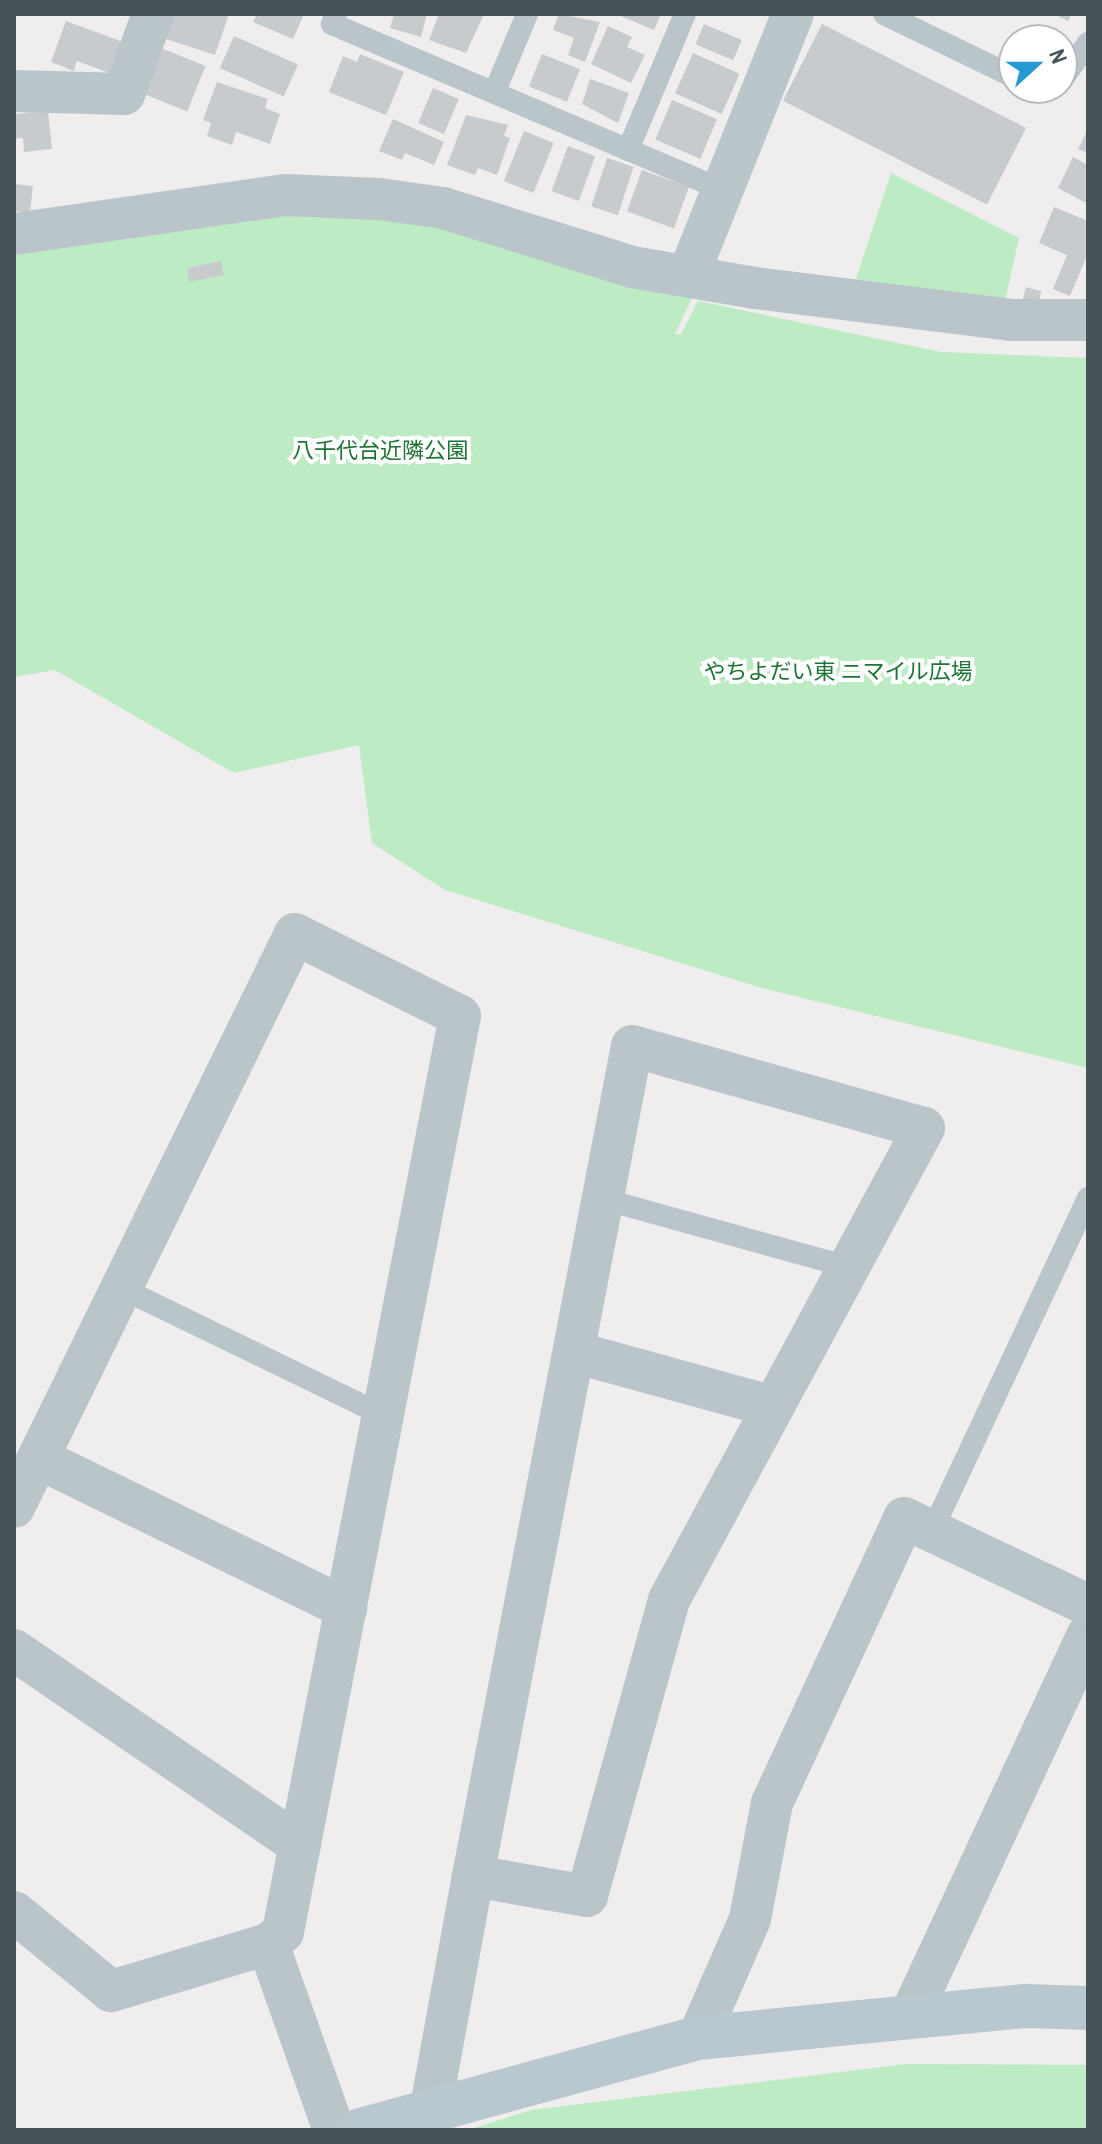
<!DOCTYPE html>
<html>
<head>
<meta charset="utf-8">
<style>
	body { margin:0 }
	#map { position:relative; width:1102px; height:2144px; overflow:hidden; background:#efeded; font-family:"Archivo Narrow","Noto Sans JP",sans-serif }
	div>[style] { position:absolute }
	.green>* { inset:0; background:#bdebc4 }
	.building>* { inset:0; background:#c7cbce; transform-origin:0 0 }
	.lane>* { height:22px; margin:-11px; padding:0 11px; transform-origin:11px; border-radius:11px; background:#b9c5c9 }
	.street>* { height:42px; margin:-21px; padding:0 21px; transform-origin:21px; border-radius:21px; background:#b9c5c9 }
	.secondary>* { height:44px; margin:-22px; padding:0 22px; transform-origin:22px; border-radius:22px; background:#b9c8ce }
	span { translate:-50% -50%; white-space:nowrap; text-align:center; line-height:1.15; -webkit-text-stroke:8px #fff; paint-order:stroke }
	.park-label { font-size:22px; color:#1d7434 }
	.frame { position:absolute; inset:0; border:16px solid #465459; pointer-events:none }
	.north { position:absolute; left:998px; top:24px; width:80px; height:80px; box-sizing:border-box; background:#fff; border:2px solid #b5bbbd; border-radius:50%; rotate:69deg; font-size:22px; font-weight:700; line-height:32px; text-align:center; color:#465459 }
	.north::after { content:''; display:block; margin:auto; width:28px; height:36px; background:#2599d1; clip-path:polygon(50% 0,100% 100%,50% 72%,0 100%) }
</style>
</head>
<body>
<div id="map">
	<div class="green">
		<i style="clip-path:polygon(891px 173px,1019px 238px,1005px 301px,856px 279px)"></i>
		<i style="clip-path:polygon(292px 208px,374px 209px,693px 296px,675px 334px,681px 334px,698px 301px,941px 352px,1088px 358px,1088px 1068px,762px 988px,445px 890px,372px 843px,359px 745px,234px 773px,55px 670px,14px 677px,14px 250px)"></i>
		<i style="clip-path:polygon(906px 2064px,1088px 2065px,1088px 2130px,468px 2130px,531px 2110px)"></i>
	</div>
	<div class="building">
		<i style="clip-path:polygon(174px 14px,229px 14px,215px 55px,166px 39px)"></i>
		<i style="clip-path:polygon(257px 14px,304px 14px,293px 39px,253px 22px)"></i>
		<i style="clip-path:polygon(394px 14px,427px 14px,421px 37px,390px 28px)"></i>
		<i style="clip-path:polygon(439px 14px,484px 14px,466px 53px,429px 40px)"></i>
		<i style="clip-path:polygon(559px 14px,600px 22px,585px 62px,568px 55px,574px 38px,553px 30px)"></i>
		<i style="clip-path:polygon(616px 14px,661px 14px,654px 30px)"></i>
		<i style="clip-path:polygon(1054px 14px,1072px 14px,1068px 21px)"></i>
		<i style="clip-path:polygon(66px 21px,123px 42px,112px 74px,77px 61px,74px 71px,51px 62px)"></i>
		<i style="left:704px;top:24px;width:41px;height:22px;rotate:23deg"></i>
		<i style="left:822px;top:24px;width:229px;height:86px;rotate:27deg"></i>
		<i style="clip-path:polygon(608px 26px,632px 37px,627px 47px,645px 55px,631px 83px,591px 64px)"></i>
		<i style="left:234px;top:36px;width:70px;height:35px;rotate:24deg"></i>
		<i style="left:161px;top:48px;width:48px;height:49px;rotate:22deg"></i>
		<i style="left:693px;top:53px;width:51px;height:44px;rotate:24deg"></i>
		<i style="clip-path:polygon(360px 54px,404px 72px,386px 115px,329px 92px,343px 56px,357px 62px)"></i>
		<i style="left:542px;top:54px;width:41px;height:35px;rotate:22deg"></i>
		<i style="clip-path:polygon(590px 79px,629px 93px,618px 123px,582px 104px)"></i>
		<i style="clip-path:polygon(217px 82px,268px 99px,265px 108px,280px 114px,270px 144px,236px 132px,232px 145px,207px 136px,211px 123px,203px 120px)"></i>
		<i style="left:433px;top:88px;width:28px;height:38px;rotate:23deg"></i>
		<i style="left:672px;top:100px;width:49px;height:43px;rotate:23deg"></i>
		<i style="clip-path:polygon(48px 111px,52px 149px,24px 152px,23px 138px,14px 139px,14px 114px)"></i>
		<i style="clip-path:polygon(466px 115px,508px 125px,504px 136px,510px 138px,497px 175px,478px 168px,475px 175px,447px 165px)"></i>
		<i style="clip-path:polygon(393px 119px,444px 142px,434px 165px,405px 153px,402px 160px,379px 151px)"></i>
		<i style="clip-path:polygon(1088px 129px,1088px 153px,1078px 149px)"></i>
		<i style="left:524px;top:131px;width:32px;height:54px;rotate:22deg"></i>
		<i style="left:568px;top:146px;width:29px;height:48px;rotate:20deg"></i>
		<i style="clip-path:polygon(1073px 157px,1088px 165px,1088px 204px,1058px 188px)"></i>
		<i style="left:607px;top:158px;width:28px;height:51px;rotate:18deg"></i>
		<i style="left:642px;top:170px;width:50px;height:44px;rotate:20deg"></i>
		<i style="left:14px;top:184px;width:19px;height:27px;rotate:6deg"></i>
		<i style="clip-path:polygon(1054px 207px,1088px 221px,1088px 253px,1070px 296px,1053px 289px,1067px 255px,1039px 243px)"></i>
		<i style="left:221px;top:261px;width:14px;height:35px;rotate:78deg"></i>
		<i style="left:1026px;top:287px;width:16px;height:13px;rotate:15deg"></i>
	</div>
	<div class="lane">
		<i style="left:336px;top:14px;width:11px;rotate:112deg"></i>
		<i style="left:332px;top:24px;width:425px;rotate:23deg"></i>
		<i style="left:884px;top:14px;width:144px;rotate:25.9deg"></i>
		<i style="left:1062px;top:80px;width:45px;rotate:-54.9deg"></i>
		<i style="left:495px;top:91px;width:83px;rotate:-67.4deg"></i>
		<i style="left:628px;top:150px;width:147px;rotate:-67.3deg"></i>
		<i style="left:603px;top:1199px;width:255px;rotate:15.5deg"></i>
		<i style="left:121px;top:1288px;width:291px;rotate:25.9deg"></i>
		<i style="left:932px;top:1531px;width:368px;rotate:-64.9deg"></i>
	</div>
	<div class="street">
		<i style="left:14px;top:91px;width:110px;rotate:1.6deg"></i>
		<i style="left:124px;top:94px;width:85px;rotate:-70.1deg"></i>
		<i style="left:14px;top:234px;width:274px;rotate:-8.2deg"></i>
		<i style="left:285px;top:195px;width:94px;rotate:2.4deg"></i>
		<i style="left:379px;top:199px;width:65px;rotate:8deg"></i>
		<i style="left:443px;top:208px;width:198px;rotate:17.3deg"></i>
		<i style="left:632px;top:267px;width:125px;rotate:9.7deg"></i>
		<i style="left:755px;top:288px;width:258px;rotate:7.1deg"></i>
		<i style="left:1011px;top:320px;width:77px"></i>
		<i style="left:688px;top:276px;width:282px;rotate:-68.2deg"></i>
		<i style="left:574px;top:1352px;width:206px;rotate:15.4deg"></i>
		<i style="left:38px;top:1458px;width:343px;rotate:26deg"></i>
		<i style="left:14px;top:1507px;width:638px;rotate:-63.88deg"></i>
		<i style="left:295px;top:934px;width:184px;rotate:26.4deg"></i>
		<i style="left:460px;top:1016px;width:933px;rotate:100.94deg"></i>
		<i style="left:283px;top:1932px;width:19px;rotate:141deg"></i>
		<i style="left:268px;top:1944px;width:164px;rotate:163.3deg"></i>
		<i style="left:111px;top:1991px;width:125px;rotate:-140.8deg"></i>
		<i style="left:14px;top:1650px;width:346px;rotate:34.3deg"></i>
		<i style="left:268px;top:1944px;width:197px;rotate:70.5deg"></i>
		<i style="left:910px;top:2016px;width:421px;rotate:-65deg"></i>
		<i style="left:698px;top:2038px;width:130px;rotate:-66.4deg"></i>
		<i style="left:750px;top:1919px;width:118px;rotate:-79.3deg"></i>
		<i style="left:772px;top:1803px;width:314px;rotate:-65.1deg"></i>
		<i style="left:904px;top:1518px;width:204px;rotate:25.3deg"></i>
		<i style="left:431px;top:2107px;width:235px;rotate:-79.7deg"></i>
		<i style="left:473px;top:1876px;width:845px;rotate:-79.16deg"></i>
		<i style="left:632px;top:1046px;width:303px;rotate:15.7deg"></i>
		<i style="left:924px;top:1128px;width:536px;rotate:118.38deg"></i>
		<i style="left:669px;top:1600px;width:307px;rotate:105.5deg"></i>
		<i style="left:587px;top:1896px;width:116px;rotate:-170deg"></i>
	</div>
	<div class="secondary">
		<i style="left:361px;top:2130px;width:349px;rotate:-15.3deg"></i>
		<i style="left:698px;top:2038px;width:330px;rotate:-5.6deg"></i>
		<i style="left:1026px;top:2006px;width:62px;rotate:1.8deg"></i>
	</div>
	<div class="park-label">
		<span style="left:380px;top:451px">八千代台近隣公園</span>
		<span style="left:838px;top:672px">やちよだい東 ニマイル広場</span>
	</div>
	<div class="frame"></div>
	<div class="north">N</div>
</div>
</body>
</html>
